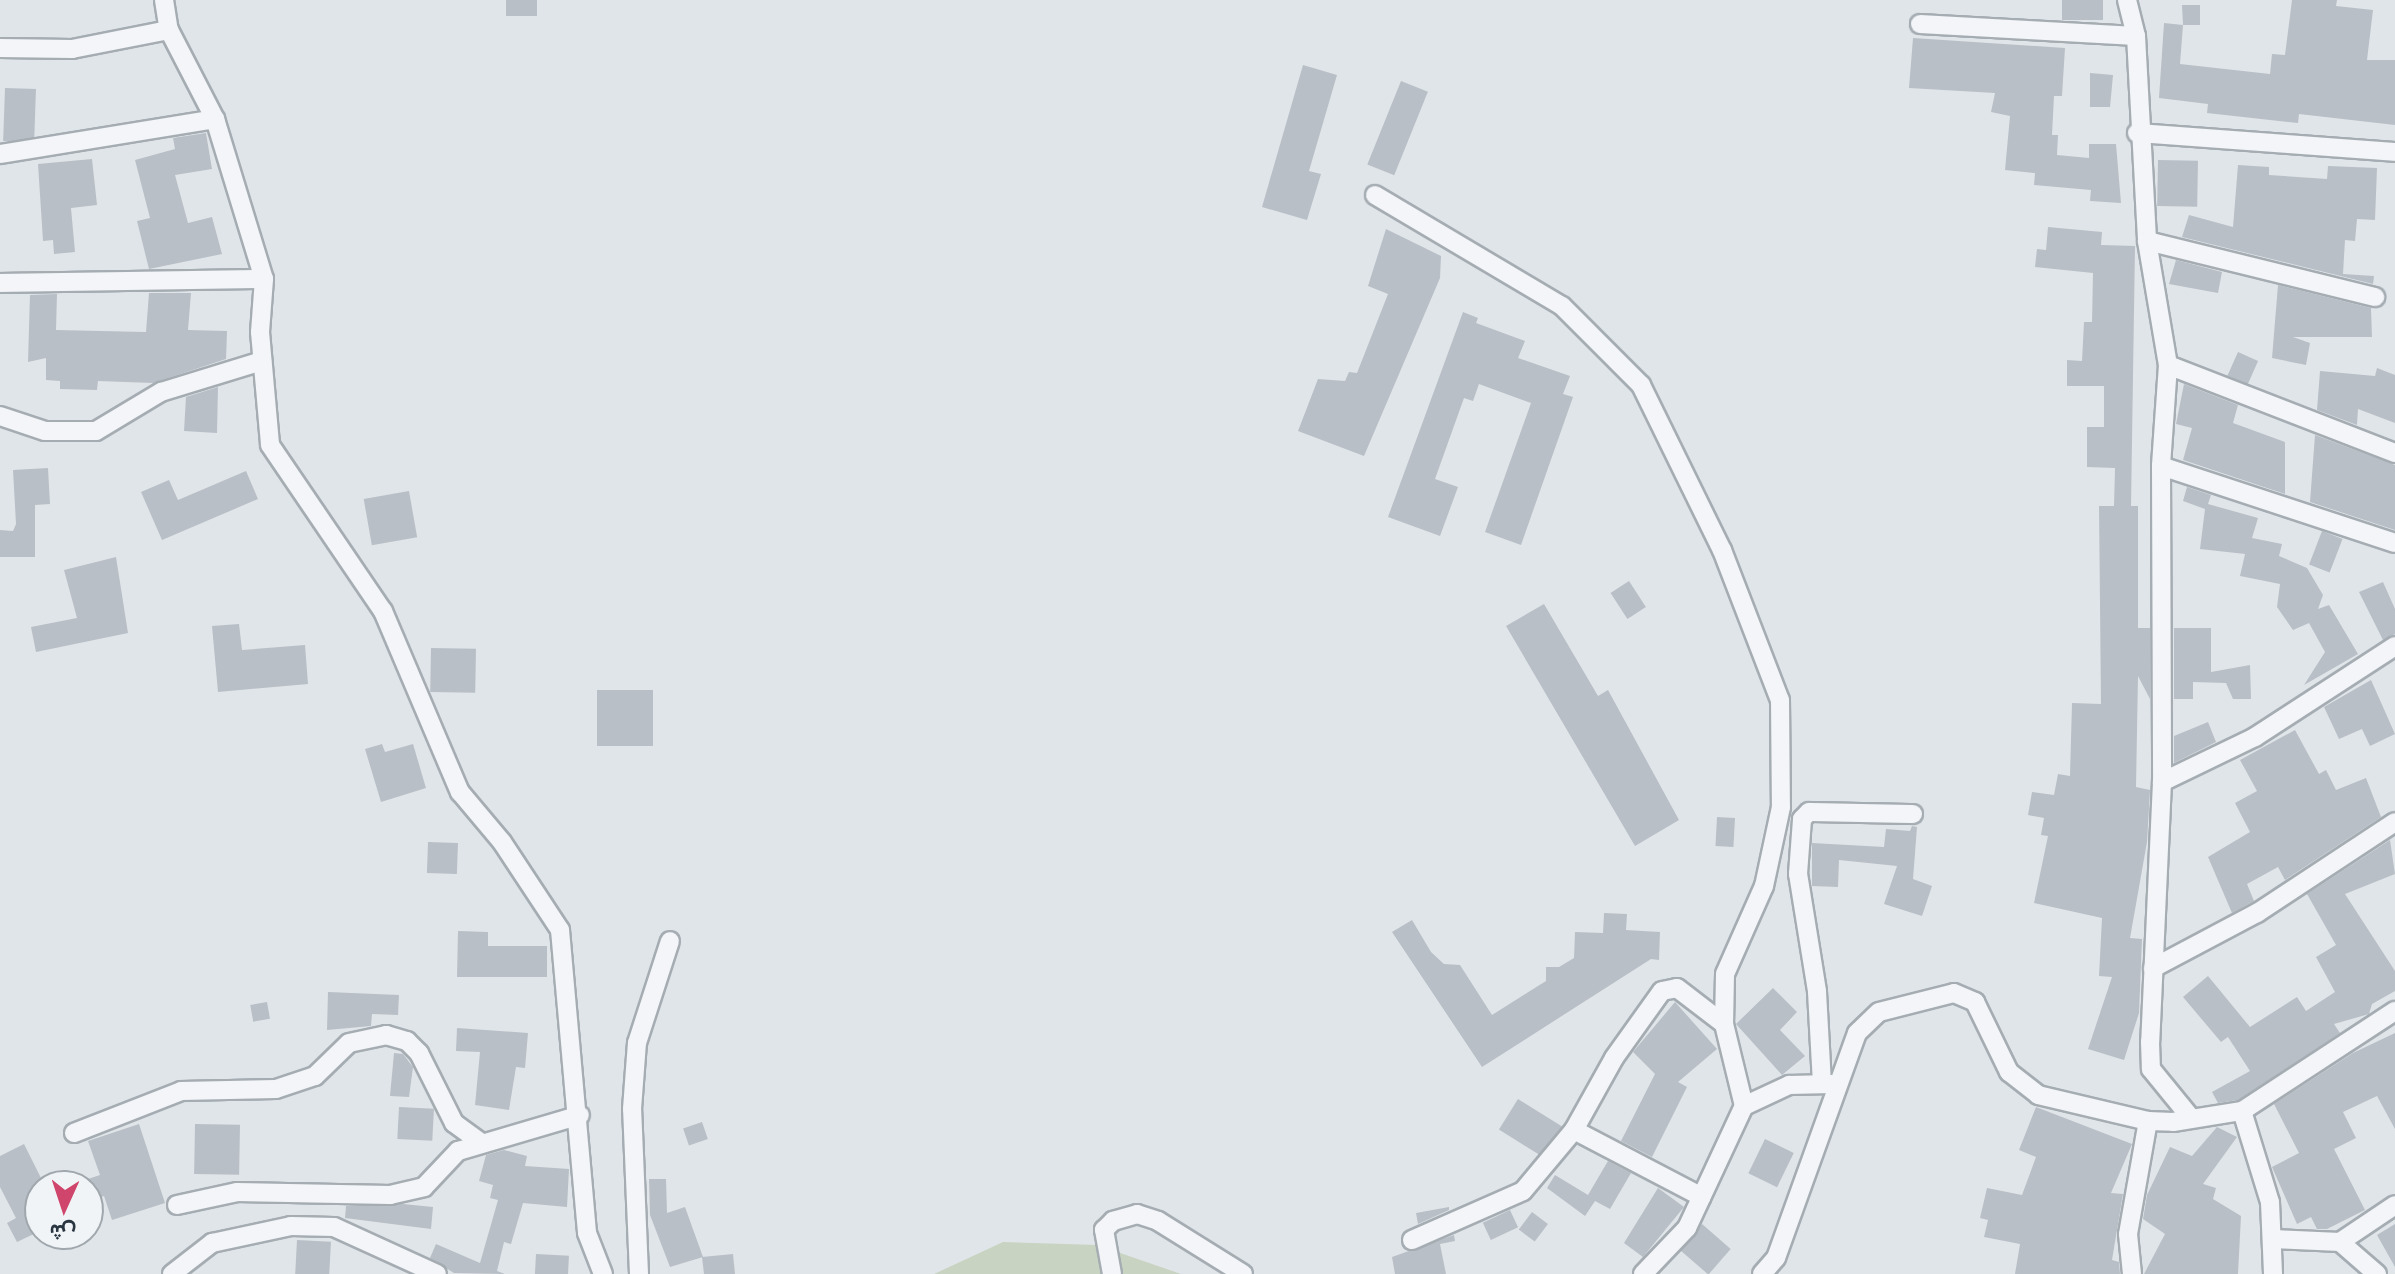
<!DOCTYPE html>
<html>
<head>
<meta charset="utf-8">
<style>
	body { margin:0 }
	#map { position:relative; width:2395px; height:1274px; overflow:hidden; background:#e0e5e9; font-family:"Alegreya Sans",Vazirmatn,sans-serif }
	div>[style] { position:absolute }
	.green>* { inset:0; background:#c8d3c1 }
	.building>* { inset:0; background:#b8bfc6; transform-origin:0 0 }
	.roads { filter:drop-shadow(2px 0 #a5adb3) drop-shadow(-2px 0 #a5adb3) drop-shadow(0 2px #a5adb3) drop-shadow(0 -2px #a5adb3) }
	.street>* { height:18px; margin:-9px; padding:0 9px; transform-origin:9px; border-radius:9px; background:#f3f5f8 }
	span { translate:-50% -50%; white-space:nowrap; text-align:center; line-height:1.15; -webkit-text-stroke:6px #f0f4f7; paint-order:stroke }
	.north { position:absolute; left:24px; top:1170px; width:80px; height:80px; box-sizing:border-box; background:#f0f4f7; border:2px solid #a0a8ae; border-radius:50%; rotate:183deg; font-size:22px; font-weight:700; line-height:32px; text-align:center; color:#293541 }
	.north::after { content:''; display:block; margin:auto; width:28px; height:36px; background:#cf456b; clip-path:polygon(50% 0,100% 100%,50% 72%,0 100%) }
</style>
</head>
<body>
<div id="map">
	<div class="green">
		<i style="clip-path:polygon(1003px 1242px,1097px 1245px,1181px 1274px,934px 1274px)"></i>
	</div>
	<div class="building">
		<i style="left:506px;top:0;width:31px;height:16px"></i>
		<i style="left:2062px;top:0;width:41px;height:20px"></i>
		<i style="clip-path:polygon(2292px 0,2337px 0,2336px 6px,2373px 10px,2367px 60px,2395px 60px,2395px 125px,2299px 114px,2298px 123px,2207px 113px,2208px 104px,2159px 98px,2164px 23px,2183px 25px,2182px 5px,2200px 5px,2200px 25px,2183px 25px,2180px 64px,2270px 74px,2272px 54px,2285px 55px)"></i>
		<i style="clip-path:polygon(1913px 38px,2065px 48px,2062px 96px,2054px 96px,2052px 135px,2058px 135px,2057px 155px,2089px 158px,2089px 144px,2116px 144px,2121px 203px,2090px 201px,2091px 190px,2034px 185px,2035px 173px,2005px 170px,2010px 116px,1991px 112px,1995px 93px,1909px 88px)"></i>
		<i style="clip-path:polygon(1303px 65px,1337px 75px,1309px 171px,1321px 174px,1307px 220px,1262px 207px)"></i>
		<i style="clip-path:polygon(2090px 73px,2113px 75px,2110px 107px,2090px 107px)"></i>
		<i style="left:1401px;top:81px;width:29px;height:90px;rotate:22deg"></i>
		<i style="left:5px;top:88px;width:31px;height:53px;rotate:2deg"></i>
		<i style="clip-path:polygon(206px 133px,212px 169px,175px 175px,188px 223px,212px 217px,222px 254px,149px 269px,137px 221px,150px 218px,135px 160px,175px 149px,173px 138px)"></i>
		<i style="clip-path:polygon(92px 159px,97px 205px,71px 208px,75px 252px,54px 254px,53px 240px,43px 241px,38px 164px)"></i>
		<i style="left:2158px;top:160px;width:40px;height:46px;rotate:1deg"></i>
		<i style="clip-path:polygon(2238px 165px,2269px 167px,2269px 175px,2327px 179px,2328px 166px,2377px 168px,2375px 220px,2357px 219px,2355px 241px,2345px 240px,2343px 274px,2374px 276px,2373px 284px,2182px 237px,2189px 215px,2233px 227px)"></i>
		<i style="clip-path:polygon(2048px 227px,2102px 232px,2101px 245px,2135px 246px,2131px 506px,2138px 506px,2138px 628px,2150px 628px,2150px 699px,2138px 676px,2136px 787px,2150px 790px,2147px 842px,2130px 938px,2142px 939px,2139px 1013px,2124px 1060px,2088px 1049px,2112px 977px,2099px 976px,2102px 918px,2034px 903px,2048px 836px,2041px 835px,2044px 818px,2028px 815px,2032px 792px,2054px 795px,2058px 774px,2070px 776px,2072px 703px,2101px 704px,2099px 506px,2114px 506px,2115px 468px,2087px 467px,2087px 427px,2104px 427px,2104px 386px,2067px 386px,2067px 360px,2082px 361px,2084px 322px,2092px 322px,2093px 273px,2035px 267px,2037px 249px,2046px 250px)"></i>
		<i style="clip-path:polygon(1386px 229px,1441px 256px,1440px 278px,1364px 456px,1298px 431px,1318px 379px,1345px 381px,1349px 372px,1357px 373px,1388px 294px,1368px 286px)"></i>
		<i style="clip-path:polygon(2176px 260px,2222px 272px,2218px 293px,2169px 284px)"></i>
		<i style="clip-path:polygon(2278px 285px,2371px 308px,2372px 337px,2293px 337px,2310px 343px,2306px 365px,2272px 358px)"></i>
		<i style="clip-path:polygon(149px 293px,191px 293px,188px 330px,227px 331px,226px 359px,153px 383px,98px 381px,97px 390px,60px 389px,60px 381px,46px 380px,46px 358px,28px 362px,30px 295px,57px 294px,56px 330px,146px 332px)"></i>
		<i style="clip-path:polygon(1463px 312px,1478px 318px,1476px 323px,1525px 341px,1518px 358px,1570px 376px,1563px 394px,1573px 397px,1521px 545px,1485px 532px,1531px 403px,1479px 384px,1473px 401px,1464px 398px,1435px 479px,1458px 487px,1440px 536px,1388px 517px)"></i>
		<i style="left:2238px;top:352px;width:22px;height:26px;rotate:24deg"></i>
		<i style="clip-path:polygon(2377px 368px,2395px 375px,2395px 423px,2358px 409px,2357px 425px,2317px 410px,2320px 371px,2375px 376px)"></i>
		<i style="clip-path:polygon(2184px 384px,2238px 405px,2233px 423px,2285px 442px,2285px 494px,2183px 460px,2192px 428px,2176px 424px)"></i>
		<i style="clip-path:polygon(218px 387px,217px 433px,184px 431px,186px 397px)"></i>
		<i style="clip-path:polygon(2315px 435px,2395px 465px,2395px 530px,2310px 502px)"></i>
		<i style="clip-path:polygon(48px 468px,50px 504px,35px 505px,35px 557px,0 557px,0 530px,13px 531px,16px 524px,13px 470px)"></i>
		<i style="clip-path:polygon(246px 471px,258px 499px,162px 540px,141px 492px,169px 480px,178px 500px)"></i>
		<i style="clip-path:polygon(2187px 487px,2211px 495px,2208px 504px,2258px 518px,2252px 538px,2282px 544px,2279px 556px,2307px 568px,2323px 595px,2318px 609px,2329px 605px,2358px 654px,2304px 685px,2325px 652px,2309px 623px,2293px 630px,2277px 607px,2280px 584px,2240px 576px,2245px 554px,2200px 549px,2205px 509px,2183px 501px)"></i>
		<i style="left:409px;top:491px;width:47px;height:46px;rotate:80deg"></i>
		<i style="left:2322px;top:531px;width:22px;height:36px;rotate:21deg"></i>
		<i style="clip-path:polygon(116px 557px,128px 633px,36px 652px,31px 627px,77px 618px,64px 570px)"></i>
		<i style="left:1629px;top:581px;width:31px;height:22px;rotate:57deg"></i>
		<i style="clip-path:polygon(2383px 582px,2395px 609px,2395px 634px,2383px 640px,2359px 592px)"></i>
		<i style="clip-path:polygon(1544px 604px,1598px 696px,1608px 690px,1679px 820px,1635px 846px,1506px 626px)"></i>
		<i style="clip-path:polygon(239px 624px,242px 650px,305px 645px,308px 684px,218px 692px,212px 626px)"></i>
		<i style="clip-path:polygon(2174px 628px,2211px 628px,2211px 672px,2250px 665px,2251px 699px,2233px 699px,2226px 683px,2193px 682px,2193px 699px,2174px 699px)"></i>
		<i style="left:431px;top:648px;width:45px;height:44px;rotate:1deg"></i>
		<i style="clip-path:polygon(2371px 680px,2395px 734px,2370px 746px,2362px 729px,2339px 739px,2324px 707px)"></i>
		<i style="left:597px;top:690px;width:56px;height:56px"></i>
		<i style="clip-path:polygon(2208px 722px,2216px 742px,2174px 763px,2174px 736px)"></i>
		<i style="clip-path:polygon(2295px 730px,2319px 774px,2326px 770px,2336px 790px,2366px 778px,2381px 817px,2285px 880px,2278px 867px,2247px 884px,2254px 901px,2232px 913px,2208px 857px,2250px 832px,2235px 803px,2257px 791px,2240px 760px)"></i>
		<i style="clip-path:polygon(382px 744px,385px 752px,413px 744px,426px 788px,381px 802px,365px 749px)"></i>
		<i style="left:1717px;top:817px;width:18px;height:29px;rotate:3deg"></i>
		<i style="clip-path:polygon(1912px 826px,1917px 827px,1913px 879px,1932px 886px,1922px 916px,1884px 904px,1897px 866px,1839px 860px,1838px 887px,1812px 886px,1812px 843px,1884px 847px,1886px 829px,1910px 831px)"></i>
		<i style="clip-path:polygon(2390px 840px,2395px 874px,2345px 894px,2395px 971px,2395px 991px,2372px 1004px,2369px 1014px,2334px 1024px,2340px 1033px,2238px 1100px,2218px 1103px,2212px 1092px,2250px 1071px,2228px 1037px,2221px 1042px,2183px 997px,2208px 976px,2250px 1027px,2297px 997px,2306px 1011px,2335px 992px,2316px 957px,2336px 945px,2307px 894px)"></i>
		<i style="left:428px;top:842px;width:30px;height:31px;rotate:2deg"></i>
		<i style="clip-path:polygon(1604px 913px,1627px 914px,1626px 930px,1660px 932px,1659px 960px,1651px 959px,1482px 1067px,1392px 932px,1412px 920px,1431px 952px,1444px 964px,1460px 965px,1492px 1015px,1546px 981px,1546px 967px,1559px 967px,1574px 958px,1575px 932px,1603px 933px)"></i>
		<i style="clip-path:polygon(458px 931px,488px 932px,488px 946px,547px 946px,547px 977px,457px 977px)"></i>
		<i style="clip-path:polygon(1773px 988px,1797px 1012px,1780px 1030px,1805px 1056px,1782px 1075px,1736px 1024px)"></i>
		<i style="clip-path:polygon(328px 992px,399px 995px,398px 1015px,372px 1014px,371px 1026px,327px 1030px)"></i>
		<i style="left:267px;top:1002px;width:17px;height:17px;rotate:80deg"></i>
		<i style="clip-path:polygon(1675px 1002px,1717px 1049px,1678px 1082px,1687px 1087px,1652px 1157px,1621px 1141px,1655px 1074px,1633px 1052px)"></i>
		<i style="clip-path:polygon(457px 1028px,528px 1033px,525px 1068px,516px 1067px,509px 1110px,475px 1105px,480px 1052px,456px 1051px)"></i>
		<i style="clip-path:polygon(2395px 1033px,2395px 1129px,2377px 1096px,2343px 1112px,2356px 1138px,2334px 1149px,2365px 1210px,2327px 1229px,2317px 1229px,2311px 1217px,2297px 1224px,2272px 1167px,2299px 1153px,2274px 1104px,2353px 1053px)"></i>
		<i style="clip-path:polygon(394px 1053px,403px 1054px,413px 1067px,409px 1097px,390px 1096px)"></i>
		<i style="left:1518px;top:1099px;width:52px;height:36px;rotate:32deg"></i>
		<i style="left:399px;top:1107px;width:35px;height:32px;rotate:3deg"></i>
		<i style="clip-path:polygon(2036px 1107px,2132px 1144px,2111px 1193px,2123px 1194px,2112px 1260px,2119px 1262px,2120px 1274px,2015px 1274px,2020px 1244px,1984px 1237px,1988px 1220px,1980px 1218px,1987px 1188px,2022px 1195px,2036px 1157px,2019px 1150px)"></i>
		<i style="left:702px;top:1122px;width:18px;height:20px;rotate:71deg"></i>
		<i style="clip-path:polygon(139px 1124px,165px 1203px,112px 1220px,104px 1196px,88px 1202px,88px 1179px,100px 1175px,88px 1141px)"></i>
		<i style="left:195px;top:1124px;width:45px;height:50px;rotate:1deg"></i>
		<i style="clip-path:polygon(2217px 1127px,2237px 1137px,2203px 1184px,2216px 1188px,2213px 1199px,2241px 1216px,2238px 1274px,2144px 1274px,2165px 1234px,2143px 1219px,2147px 1195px,2170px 1147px,2192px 1156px)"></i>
		<i style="left:1765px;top:1139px;width:32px;height:38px;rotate:26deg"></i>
		<i style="clip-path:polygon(24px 1144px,44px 1184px,40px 1231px,17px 1242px,7px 1223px,16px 1218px,0 1187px,0 1156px)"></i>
		<i style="clip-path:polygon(504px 1150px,527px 1156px,525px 1166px,569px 1169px,567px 1207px,523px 1203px,511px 1244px,504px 1242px,497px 1271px,505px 1274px,454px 1273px,430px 1258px,436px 1244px,480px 1263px,498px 1200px,490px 1198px,493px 1185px,479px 1181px,486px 1155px)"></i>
		<i style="clip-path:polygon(1608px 1161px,1631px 1173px,1610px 1209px,1595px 1201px,1585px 1216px,1547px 1188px,1555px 1175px,1588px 1195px)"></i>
		<i style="clip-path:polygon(649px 1179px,666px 1179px,667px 1213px,685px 1207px,703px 1257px,670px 1267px,650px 1215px)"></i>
		<i style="clip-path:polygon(1658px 1188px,1684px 1207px,1643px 1257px,1624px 1243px)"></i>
		<i style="clip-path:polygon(403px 1204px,433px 1207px,431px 1229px,345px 1218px,346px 1206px)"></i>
		<i style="clip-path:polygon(1449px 1207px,1449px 1210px,1418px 1224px,1416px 1213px)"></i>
		<i style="left:1510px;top:1210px;width:19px;height:30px;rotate:65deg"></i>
		<i style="left:1532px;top:1212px;width:20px;height:22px;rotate:37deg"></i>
		<i style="left:1702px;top:1224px;width:38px;height:34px;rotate:41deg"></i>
		<i style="clip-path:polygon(2395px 1224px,2395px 1267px,2377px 1235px)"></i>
		<i style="clip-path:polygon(1454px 1235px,1455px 1241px,1440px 1244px,1446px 1274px,1395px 1274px,1392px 1257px)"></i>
		<i style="left:297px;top:1240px;width:34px;height:34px;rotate:3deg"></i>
		<i style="left:536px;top:1254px;width:33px;height:20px;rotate:3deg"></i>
		<i style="clip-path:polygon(733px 1254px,735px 1274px,704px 1274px,702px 1257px)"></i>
	</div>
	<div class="roads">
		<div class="street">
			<i style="left:164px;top:0;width:30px;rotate:81deg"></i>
			<i style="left:169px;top:30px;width:100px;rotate:62.7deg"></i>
			<i style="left:215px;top:119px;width:167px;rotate:73deg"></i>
			<i style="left:264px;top:279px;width:53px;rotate:94.3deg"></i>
			<i style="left:260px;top:332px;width:113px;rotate:84.9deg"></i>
			<i style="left:270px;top:445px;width:201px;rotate:55.8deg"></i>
			<i style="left:383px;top:611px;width:197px;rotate:67deg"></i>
			<i style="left:460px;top:792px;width:65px;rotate:50deg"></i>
			<i style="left:502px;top:842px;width:105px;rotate:56.6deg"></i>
			<i style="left:560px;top:930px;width:304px;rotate:84.9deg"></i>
			<i style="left:587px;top:1233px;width:44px;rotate:68.7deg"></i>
			<i style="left:2127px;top:0;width:37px;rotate:76deg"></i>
			<i style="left:2136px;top:36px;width:205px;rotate:86.9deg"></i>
			<i style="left:2147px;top:241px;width:126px;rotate:80.4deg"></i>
			<i style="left:2168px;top:365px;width:101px;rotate:94deg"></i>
			<i style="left:2161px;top:466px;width:316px;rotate:89.8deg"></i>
			<i style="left:2162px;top:782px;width:260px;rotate:92.6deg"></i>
			<i style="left:2150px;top:1042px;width:27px;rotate:88deg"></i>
			<i style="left:2151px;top:1069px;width:63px;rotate:50.8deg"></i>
			<i style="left:1920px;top:24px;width:216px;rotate:3.2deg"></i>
			<i style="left:0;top:48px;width:72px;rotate:0.8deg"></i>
			<i style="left:72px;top:49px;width:99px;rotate:-11.1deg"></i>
			<i style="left:2137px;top:133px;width:259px;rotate:4.2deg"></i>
			<i style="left:0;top:154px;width:218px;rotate:-9.2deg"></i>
			<i style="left:1375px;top:195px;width:217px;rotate:30.7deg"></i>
			<i style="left:1562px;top:306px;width:112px;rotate:45deg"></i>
			<i style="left:1641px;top:385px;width:184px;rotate:63.9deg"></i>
			<i style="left:1722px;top:550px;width:161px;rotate:68.9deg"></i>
			<i style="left:1780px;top:700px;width:107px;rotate:89.5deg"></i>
			<i style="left:1781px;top:807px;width:81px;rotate:102.1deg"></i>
			<i style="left:1764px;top:886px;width:96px;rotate:113.9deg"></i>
			<i style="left:1725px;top:974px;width:50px;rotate:91.1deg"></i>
			<i style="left:1724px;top:1024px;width:84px;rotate:76.3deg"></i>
			<i style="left:2147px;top:241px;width:235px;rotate:13.8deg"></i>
			<i style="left:0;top:283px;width:264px;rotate:-0.9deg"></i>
			<i style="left:2168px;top:365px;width:243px;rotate:21.2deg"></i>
			<i style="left:0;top:416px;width:47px;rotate:18.4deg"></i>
			<i style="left:45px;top:431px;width:51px"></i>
			<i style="left:96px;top:431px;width:76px;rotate:-31deg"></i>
			<i style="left:161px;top:392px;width:106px;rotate:-17.1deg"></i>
			<i style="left:2161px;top:466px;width:246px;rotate:18.2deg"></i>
			<i style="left:2162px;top:782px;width:103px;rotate:-25.8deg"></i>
			<i style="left:2255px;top:737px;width:167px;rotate:-33deg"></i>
			<i style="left:2153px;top:968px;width:118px;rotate:-27.9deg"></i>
			<i style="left:2257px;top:913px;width:165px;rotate:-33.4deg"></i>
			<i style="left:1822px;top:1084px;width:93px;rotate:-93.1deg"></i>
			<i style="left:1817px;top:991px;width:119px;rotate:-99.2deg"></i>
			<i style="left:1798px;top:874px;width:55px;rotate:-85.8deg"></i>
			<i style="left:1802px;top:819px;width:10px;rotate:-45deg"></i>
			<i style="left:1809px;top:812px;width:104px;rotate:1.1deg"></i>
			<i style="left:2242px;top:1111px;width:95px;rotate:72.9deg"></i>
			<i style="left:2270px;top:1202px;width:72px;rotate:87.6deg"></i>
			<i style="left:1574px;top:1130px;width:82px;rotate:-60.9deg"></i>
			<i style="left:1614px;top:1058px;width:82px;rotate:-54.4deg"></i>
			<i style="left:1662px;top:991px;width:15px;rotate:-11deg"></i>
			<i style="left:1677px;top:988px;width:59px;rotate:37.5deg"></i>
			<i style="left:74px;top:1133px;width:115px;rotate:-21.4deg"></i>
			<i style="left:181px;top:1091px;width:95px;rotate:-1.2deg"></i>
			<i style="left:276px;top:1089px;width:41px;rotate:-18.4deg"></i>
			<i style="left:315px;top:1076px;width:47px;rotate:-44.1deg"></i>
			<i style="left:349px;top:1043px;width:38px;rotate:-12deg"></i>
			<i style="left:386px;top:1035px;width:22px;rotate:16deg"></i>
			<i style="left:407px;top:1041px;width:17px;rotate:45deg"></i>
			<i style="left:419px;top:1053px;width:78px;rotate:63.4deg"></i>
			<i style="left:454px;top:1123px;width:34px;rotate:36deg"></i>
			<i style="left:177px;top:1205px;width:61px;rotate:-12.2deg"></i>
			<i style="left:237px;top:1192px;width:153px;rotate:1.1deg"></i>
			<i style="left:390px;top:1195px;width:35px;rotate:-13deg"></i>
			<i style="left:424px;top:1187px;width:50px;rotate:-46.6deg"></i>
			<i style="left:458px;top:1151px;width:127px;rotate:-16.4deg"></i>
			<i style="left:2273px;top:1239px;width:67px;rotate:2.6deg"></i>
			<i style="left:2340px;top:1242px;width:49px;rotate:40.9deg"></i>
			<i style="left:1412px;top:1240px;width:121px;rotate:-23.8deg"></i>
			<i style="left:1523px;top:1191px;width:80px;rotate:-50.1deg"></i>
			<i style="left:1574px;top:1130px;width:144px;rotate:27.6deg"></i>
			<i style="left:2340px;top:1242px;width:66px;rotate:-33.9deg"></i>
			<i style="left:172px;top:1274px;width:51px;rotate:-37.8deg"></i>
			<i style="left:212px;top:1243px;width:81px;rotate:-12.1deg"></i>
			<i style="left:291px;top:1226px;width:43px;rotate:1.3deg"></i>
			<i style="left:334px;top:1227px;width:113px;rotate:24.5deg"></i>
			<i style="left:639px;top:1274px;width:165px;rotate:-92.4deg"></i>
			<i style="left:632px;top:1109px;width:66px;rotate:-85.7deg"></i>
			<i style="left:637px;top:1043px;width:107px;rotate:-72.1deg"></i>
			<i style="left:1112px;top:1274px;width:45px;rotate:-100.3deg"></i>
			<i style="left:1104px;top:1230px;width:13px;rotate:-45deg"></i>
			<i style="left:1113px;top:1221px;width:25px;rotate:-16deg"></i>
			<i style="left:1137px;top:1214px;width:22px;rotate:18deg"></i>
			<i style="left:1158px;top:1221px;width:100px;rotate:31.9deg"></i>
			<i style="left:1643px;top:1274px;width:64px;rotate:-46.3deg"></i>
			<i style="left:1687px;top:1228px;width:135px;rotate:-65deg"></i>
			<i style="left:1744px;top:1106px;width:50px;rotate:-25deg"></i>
			<i style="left:1789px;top:1085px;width:43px;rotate:-1.3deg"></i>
			<i style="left:1762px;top:1274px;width:21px;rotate:-49deg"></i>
			<i style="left:1776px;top:1258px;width:239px;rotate:-70.2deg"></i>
			<i style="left:1857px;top:1033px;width:30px;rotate:-44deg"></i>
			<i style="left:1879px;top:1012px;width:77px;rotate:-14.2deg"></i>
			<i style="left:1954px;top:993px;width:23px;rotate:23deg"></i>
			<i style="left:1975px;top:1002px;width:78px;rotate:64.1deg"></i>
			<i style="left:2009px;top:1072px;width:37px;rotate:38deg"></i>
			<i style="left:2038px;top:1095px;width:113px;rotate:13.3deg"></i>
			<i style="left:2148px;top:1121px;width:25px;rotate:2deg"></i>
			<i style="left:2173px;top:1122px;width:70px;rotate:-9.1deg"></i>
			<i style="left:2242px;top:1111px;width:183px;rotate:-33.2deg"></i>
			<i style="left:2132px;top:1274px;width:40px;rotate:-95.7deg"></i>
			<i style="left:2128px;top:1234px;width:115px;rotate:-80deg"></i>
		</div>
	</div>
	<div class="north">ش</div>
</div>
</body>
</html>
